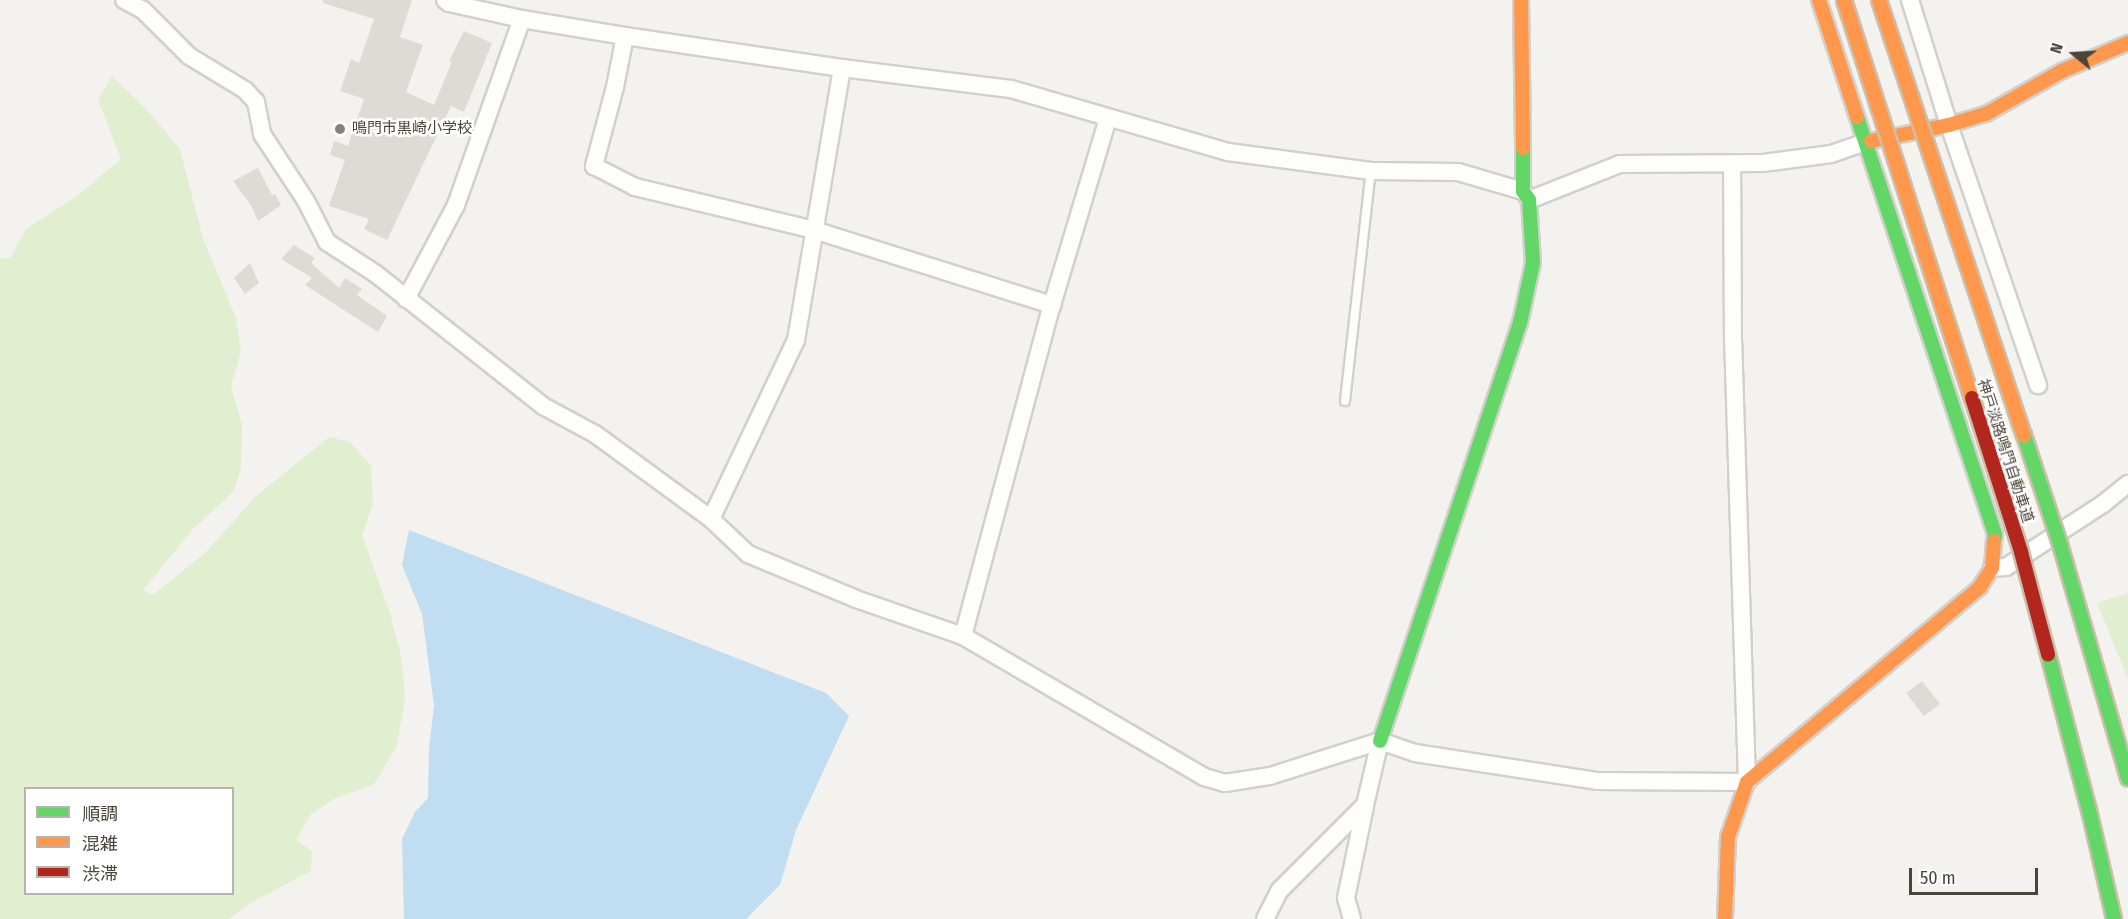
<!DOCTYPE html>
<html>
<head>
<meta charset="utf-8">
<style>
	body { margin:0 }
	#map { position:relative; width:2128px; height:919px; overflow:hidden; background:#f4f2ee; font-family:"Fira Sans Condensed","Noto Sans JP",sans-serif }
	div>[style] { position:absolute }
	.green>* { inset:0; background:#e1eecf }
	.water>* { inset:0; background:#c0ddf1 }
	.building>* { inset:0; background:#dedbd6; transform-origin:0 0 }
	.roads { filter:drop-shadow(2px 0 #d2d0cb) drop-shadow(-2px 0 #d2d0cb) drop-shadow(0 2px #d2d0cb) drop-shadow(0 -2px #d2d0cb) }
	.lane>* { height:8px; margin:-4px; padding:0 4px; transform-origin:4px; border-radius:4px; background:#fdfdfc }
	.street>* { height:16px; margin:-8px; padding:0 8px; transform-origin:8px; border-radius:8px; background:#fdfdfc }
	.fast>* { height:14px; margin:-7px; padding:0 7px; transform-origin:7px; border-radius:7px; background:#63d668 }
	.slow>* { height:14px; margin:-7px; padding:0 7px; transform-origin:7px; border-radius:7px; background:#ff974d }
	.bridges { filter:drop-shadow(2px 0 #ccbfa9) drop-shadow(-2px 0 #ccbfa9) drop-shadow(0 2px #ccbfa9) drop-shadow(0 -2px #ccbfa9) }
	.fast-bridge>* { height:14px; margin:-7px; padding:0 7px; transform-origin:7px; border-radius:7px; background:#63d668 }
	.slow-bridge>* { height:14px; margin:-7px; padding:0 7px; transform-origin:7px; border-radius:7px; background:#ff974d }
	.jam-bridge>* { height:14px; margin:-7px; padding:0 7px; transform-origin:7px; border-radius:7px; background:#b3261e }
	.dots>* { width:16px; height:16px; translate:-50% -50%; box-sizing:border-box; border:3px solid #fff; border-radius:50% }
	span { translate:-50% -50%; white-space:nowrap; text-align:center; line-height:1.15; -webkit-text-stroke:5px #fff; paint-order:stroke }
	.poi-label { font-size:15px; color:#4b4439 }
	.left { translate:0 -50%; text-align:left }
	.street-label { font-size:15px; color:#4b4439 }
	.legend { position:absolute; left:24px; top:787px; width:210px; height:108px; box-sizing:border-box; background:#fff; border:2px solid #b7b4b0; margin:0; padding:8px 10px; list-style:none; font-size:18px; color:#4b4439 }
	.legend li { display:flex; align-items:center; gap:12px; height:30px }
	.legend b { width:30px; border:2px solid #b7b4b0 }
	.north { position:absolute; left:2044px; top:24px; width:60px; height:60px; -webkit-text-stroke:4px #fff; paint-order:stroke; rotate:288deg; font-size:16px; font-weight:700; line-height:24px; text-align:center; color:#4b4439 }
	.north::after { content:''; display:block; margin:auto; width:21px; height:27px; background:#4b4439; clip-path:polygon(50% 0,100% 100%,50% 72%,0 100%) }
	.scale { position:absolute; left:1909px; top:868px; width:129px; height:27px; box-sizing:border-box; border:3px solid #4b4439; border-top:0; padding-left:8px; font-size:18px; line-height:21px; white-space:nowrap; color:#4b4439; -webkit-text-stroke:4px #fff; paint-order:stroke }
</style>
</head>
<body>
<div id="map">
	<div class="green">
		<i style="clip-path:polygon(evenodd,112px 76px,148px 111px,180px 149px,203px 239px,236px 318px,241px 351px,231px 386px,242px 425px,241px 468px,233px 492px,193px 529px,143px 590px,153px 595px,205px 553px,255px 497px,329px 437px,350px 442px,371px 466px,373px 504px,362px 535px,390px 613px,402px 660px,405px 701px,396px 748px,374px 784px,334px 799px,311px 814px,296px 840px,312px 851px,311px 871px,249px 904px,229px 919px,0 919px,0 259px,11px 257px,26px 229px,77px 196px,121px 159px,98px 100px,112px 76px,232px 788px,232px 894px,26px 894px,26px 788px,232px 788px)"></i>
		<i style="clip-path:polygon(2128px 593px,2128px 679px,2097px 603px)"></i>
	</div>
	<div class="water">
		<i style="clip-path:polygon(409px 530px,826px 693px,849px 716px,796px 830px,780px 885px,746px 919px,404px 919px,402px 839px,415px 812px,428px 798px,429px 749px,434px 705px,422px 614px,402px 565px)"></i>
	</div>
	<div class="building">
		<i style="clip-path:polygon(323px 0,412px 0,400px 37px,423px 45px,406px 92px,434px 105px,452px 62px,449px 61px,464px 31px,492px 43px,464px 112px,451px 106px,387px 240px,364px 229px,369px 219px,329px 206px,345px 160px,330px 155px,334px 141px,348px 146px,364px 99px,340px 91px,351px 59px,359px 63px,374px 19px,323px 3px)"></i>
		<i style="clip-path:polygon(258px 168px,272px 195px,275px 194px,281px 205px,258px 221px,252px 207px,233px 181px)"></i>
		<i style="clip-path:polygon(294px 245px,315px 258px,311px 263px,339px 288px,345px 278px,362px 289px,357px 295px,387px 316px,378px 332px,305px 285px,312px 278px,281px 259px)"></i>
		<i style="clip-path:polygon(250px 263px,259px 283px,245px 294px,234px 278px)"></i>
		<i style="left:1922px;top:681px;width:29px;height:20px;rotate:52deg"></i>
	</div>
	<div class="roads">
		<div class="lane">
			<i style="left:1345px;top:401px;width:231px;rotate:-83.6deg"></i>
		</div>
		<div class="street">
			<i style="left:124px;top:0;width:21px;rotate:28deg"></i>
			<i style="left:143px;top:10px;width:65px;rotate:45deg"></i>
			<i style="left:189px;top:56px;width:66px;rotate:31.3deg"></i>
			<i style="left:245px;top:90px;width:16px;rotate:47deg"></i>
			<i style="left:256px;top:102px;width:33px;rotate:79deg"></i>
			<i style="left:262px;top:134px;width:80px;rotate:56.7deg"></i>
			<i style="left:306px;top:201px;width:46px;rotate:62.9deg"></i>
			<i style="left:327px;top:242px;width:59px;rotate:33.1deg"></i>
			<i style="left:376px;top:274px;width:213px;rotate:38.3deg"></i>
			<i style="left:543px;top:406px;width:59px;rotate:28.3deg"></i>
			<i style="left:595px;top:434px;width:144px;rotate:36.2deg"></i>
			<i style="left:711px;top:519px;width:51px;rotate:43.4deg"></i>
			<i style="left:748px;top:554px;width:117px;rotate:22.6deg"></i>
			<i style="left:856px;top:599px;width:113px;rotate:19.1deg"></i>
			<i style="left:963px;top:636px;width:279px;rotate:30.3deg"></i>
			<i style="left:1204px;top:777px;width:22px;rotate:16deg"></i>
			<i style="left:1225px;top:783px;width:46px;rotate:-8.8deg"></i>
			<i style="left:1270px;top:776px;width:115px;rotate:-17.7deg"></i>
			<i style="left:1380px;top:741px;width:37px;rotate:19deg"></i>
			<i style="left:1415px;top:753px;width:184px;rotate:8.7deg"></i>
			<i style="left:1597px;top:781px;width:150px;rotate:0.4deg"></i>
			<i style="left:1747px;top:782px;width:441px;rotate:-91.8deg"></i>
			<i style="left:1733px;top:341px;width:177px;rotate:-90.3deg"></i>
			<i style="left:445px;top:0;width:5px;rotate:37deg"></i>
			<i style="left:449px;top:3px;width:75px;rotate:12.4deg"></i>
			<i style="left:522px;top:19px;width:104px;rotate:9.4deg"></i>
			<i style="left:625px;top:36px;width:219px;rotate:8.4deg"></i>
			<i style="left:842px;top:68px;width:170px;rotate:7.1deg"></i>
			<i style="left:1011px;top:89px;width:226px;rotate:16.2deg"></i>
			<i style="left:1228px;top:152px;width:144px;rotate:7.6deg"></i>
			<i style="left:1371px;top:171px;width:87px;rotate:0.7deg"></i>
			<i style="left:1458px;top:172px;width:68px;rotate:16.3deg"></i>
			<i style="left:1910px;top:0;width:131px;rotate:72.7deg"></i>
			<i style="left:1949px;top:125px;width:275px;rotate:71.1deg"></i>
			<i style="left:625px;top:36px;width:52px;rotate:101.1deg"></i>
			<i style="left:615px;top:87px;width:82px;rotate:104.9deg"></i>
			<i style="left:594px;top:166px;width:46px;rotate:27.1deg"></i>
			<i style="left:635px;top:187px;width:184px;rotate:13.5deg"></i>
			<i style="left:814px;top:230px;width:250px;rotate:17.5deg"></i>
			<i style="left:1529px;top:200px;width:98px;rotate:-21.6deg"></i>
			<i style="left:1620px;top:164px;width:143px;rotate:-0.4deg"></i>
			<i style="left:1763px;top:163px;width:69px;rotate:-7.5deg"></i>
			<i style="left:1831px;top:154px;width:37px;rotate:-19deg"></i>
			<i style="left:406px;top:299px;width:106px;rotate:-62deg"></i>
			<i style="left:456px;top:205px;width:197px;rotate:-70.5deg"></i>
			<i style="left:711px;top:519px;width:198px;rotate:-64.6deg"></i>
			<i style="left:796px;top:340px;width:276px;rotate:-80.4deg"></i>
			<i style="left:1992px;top:568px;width:14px;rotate:-4deg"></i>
			<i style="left:2006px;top:567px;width:116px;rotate:-33deg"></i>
			<i style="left:2103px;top:504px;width:32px;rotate:-39deg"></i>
			<i style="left:963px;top:636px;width:343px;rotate:-75deg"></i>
			<i style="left:1052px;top:305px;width:195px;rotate:-73.3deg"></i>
			<i style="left:1265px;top:919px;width:31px;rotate:-63deg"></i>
			<i style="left:1279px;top:891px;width:122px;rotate:-45deg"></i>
			<i style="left:1365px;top:805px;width:66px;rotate:-76.8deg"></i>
			<i style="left:1352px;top:919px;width:22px;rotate:-106deg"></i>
			<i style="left:1346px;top:898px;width:94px;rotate:-78.3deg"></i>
		</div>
		<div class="fast">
			<i style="left:1857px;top:117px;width:440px;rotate:71.7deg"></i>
			<i style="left:1995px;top:535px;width:6px;rotate:99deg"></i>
			<i style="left:1380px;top:741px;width:441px;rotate:-71.5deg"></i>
			<i style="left:1520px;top:323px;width:61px;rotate:-77.8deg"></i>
			<i style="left:1533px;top:263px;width:63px;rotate:-93.6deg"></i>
			<i style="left:1529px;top:200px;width:11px;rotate:-124deg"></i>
			<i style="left:1523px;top:191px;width:43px;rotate:-90deg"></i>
		</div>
		<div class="slow">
			<i style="left:1521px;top:0;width:148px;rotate:89.2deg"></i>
			<i style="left:1819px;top:0;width:123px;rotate:72deg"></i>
			<i style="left:1871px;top:141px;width:80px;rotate:-11.6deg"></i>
			<i style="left:1949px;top:125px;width:39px;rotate:-17deg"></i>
			<i style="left:1986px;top:114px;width:87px;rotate:-29.5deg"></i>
			<i style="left:2062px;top:71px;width:72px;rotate:-23deg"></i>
			<i style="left:1725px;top:919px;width:82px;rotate:-87.9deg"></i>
			<i style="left:1728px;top:837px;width:58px;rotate:-70.9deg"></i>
			<i style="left:1747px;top:782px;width:304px;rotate:-39.9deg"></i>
			<i style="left:1980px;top:587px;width:22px;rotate:-58deg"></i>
			<i style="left:1992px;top:568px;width:27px;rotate:-86deg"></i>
		</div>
	</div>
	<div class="bridges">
		<div class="fast-bridge">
			<i style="left:2024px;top:435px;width:115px;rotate:71.7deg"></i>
			<i style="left:2060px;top:544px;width:244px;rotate:73.8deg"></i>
			<i style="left:2048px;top:654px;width:165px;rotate:75.3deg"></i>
			<i style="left:2090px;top:814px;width:108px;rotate:77.1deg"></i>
		</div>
		<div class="slow-bridge">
			<i style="left:1844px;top:0;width:418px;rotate:72.2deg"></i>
			<i style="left:1879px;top:0;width:459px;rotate:71.6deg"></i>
		</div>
		<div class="jam-bridge">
			<i style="left:1972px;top:398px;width:162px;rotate:72.3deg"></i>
			<i style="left:2021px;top:552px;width:106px;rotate:75.2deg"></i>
		</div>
	</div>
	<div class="dots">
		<i style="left:340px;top:129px;background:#868178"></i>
	</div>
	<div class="poi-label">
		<span class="left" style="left:352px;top:129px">鳴門市黒崎小学校</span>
	</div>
	<div class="street-label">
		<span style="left:2005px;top:451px;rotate:72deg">神戸淡路鳴門自動車道</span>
	</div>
	<ul class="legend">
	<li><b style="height:8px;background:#63d668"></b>順調</li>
	<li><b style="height:8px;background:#ff974d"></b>混雑</li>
	<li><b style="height:8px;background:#b3261e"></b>渋滞</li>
	</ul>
	<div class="north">N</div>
	<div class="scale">50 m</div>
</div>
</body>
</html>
